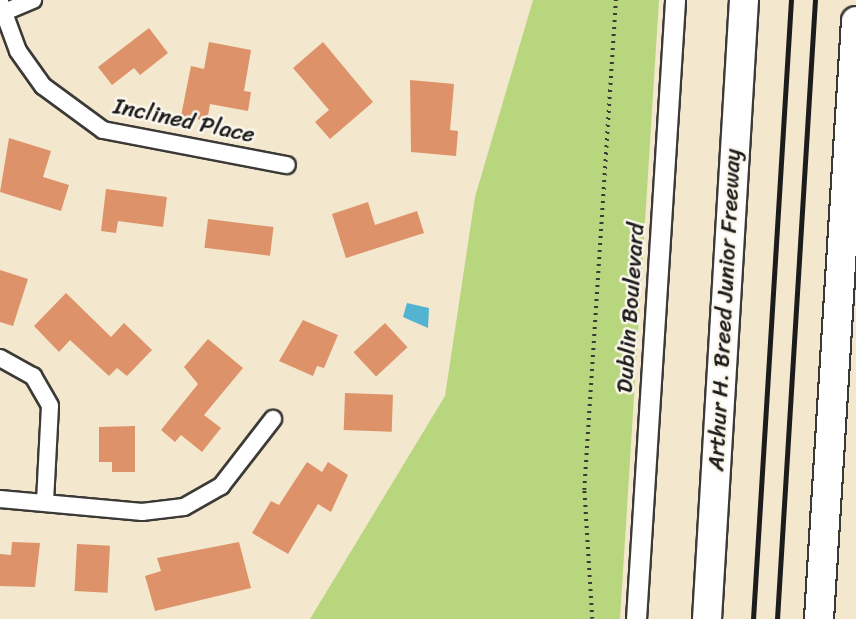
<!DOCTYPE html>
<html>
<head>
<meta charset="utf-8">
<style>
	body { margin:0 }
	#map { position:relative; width:856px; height:619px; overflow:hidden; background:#f3e7ce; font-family:Sriracha,sans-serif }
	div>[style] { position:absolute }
	.green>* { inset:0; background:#b8d67d }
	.water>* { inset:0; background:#53b3d1 }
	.building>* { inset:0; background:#dd9269; transform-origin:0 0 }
	.path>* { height:3.5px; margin-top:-1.75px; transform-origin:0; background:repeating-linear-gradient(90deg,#3c3a37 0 2px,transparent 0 7px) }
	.roads { filter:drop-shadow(2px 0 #3c3a37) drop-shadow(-2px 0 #3c3a37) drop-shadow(0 2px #3c3a37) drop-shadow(0 -2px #3c3a37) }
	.minor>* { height:16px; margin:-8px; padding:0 8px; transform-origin:8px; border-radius:8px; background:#fff }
	.tertiary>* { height:19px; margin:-9.5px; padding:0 9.5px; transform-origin:9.5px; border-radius:9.5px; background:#fff }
	.motorway>* { height:28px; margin:-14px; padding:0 14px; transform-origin:14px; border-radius:14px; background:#fff }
	.rail>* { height:5px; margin:-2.5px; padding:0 2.5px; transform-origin:2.5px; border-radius:2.5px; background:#1c1c1c }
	span { translate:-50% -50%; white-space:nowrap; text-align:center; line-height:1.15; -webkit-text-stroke:5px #fbf7ec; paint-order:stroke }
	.street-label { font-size:23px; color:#1c1c1c }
</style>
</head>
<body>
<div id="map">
	<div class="green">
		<i style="clip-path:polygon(533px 0,659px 0,620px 619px,310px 619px,445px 396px,475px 197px)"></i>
	</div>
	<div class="water">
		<i style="clip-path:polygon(407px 303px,429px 308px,428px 328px,403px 317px)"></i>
	</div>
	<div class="building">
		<i style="clip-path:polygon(149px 28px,168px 53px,140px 75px,134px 68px,112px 85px,98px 67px)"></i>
		<i style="clip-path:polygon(209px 42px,251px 50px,244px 91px,251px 92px,248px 111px,210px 104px,207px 121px,181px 116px,191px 66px,204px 69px)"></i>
		<i style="clip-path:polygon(323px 42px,373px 102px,330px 139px,315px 122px,329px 110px,293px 68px)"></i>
		<i style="clip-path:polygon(410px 80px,454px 84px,450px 130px,458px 131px,456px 156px,411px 152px)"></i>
		<i style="clip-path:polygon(9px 138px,51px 151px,43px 177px,69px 185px,61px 211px,0 192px)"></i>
		<i style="clip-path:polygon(106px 189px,167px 197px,163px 227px,118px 221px,116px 233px,101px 231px)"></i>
		<i style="clip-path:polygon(368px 202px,375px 225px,417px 211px,424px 233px,346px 258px,332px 214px)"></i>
		<i style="left:208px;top:219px;width:66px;height:29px;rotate:7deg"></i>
		<i style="clip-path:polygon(0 270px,28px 279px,13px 326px,0 322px)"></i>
		<i style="clip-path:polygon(66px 293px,111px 337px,124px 323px,152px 350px,127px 376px,117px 368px,109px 376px,70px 340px,59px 352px,34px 326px)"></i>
		<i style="clip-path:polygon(303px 320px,338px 335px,324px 368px,317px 366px,313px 376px,279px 361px)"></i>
		<i style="left:385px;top:323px;width:33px;height:43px;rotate:47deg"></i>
		<i style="clip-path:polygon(208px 339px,243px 368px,204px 415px,221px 428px,202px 452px,181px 435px,175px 442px,161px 430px,198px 384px,184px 367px)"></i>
		<i style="left:345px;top:393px;width:48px;height:37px;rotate:2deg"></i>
		<i style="clip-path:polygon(135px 426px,135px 472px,112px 472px,112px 462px,99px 462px,99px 427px)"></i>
		<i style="clip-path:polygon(307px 462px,322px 472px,328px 462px,348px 475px,331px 512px,318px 504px,288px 554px,252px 533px,271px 501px,279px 505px)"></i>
		<i style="clip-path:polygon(12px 542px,40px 543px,35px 587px,0 586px,0 554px,11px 555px)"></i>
		<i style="clip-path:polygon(239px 542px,251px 588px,155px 611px,145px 576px,161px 571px,157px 558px)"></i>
		<i style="left:77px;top:544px;width:33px;height:47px;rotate:3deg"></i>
	</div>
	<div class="path">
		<i style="left:592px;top:619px;width:129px;rotate:-93.5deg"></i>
		<i style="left:584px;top:490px;width:491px;rotate:-86.3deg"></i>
	</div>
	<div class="roads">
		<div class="minor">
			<i style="left:0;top:2px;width:52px;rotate:69.8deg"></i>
			<i style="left:18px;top:51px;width:43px;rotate:54.5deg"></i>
			<i style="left:43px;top:86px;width:74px;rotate:36.3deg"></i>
			<i style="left:103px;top:130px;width:187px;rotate:10.8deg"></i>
			<i style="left:0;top:14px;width:36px;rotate:-23deg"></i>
			<i style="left:0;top:358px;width:38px;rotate:29deg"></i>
			<i style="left:33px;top:376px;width:34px;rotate:60deg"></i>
			<i style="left:50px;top:406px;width:97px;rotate:93deg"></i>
			<i style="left:0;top:499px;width:143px;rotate:5.2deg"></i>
			<i style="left:142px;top:512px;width:42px;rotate:-6.8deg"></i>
			<i style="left:184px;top:507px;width:43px;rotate:-29.6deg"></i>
			<i style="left:221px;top:486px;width:85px;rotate:-52.2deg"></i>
		</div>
		<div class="tertiary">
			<i style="left:636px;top:619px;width:620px;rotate:-86.39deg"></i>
		</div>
		<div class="motorway">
			<i style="left:707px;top:619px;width:620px;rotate:-86.58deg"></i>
			<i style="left:819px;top:619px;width:599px;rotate:-86.46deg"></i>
		</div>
	</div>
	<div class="rail">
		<i style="left:753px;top:619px;width:620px;rotate:-86.49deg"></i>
		<i style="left:777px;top:619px;width:620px;rotate:-86.49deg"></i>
	</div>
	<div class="street-label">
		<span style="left:184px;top:121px;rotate:12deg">Inclined Place</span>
		<span style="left:631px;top:308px;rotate:-86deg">Dublin Boulevard</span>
		<span style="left:725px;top:310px;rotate:-87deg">Arthur H. Breed Junior Freeway</span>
	</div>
</div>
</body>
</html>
